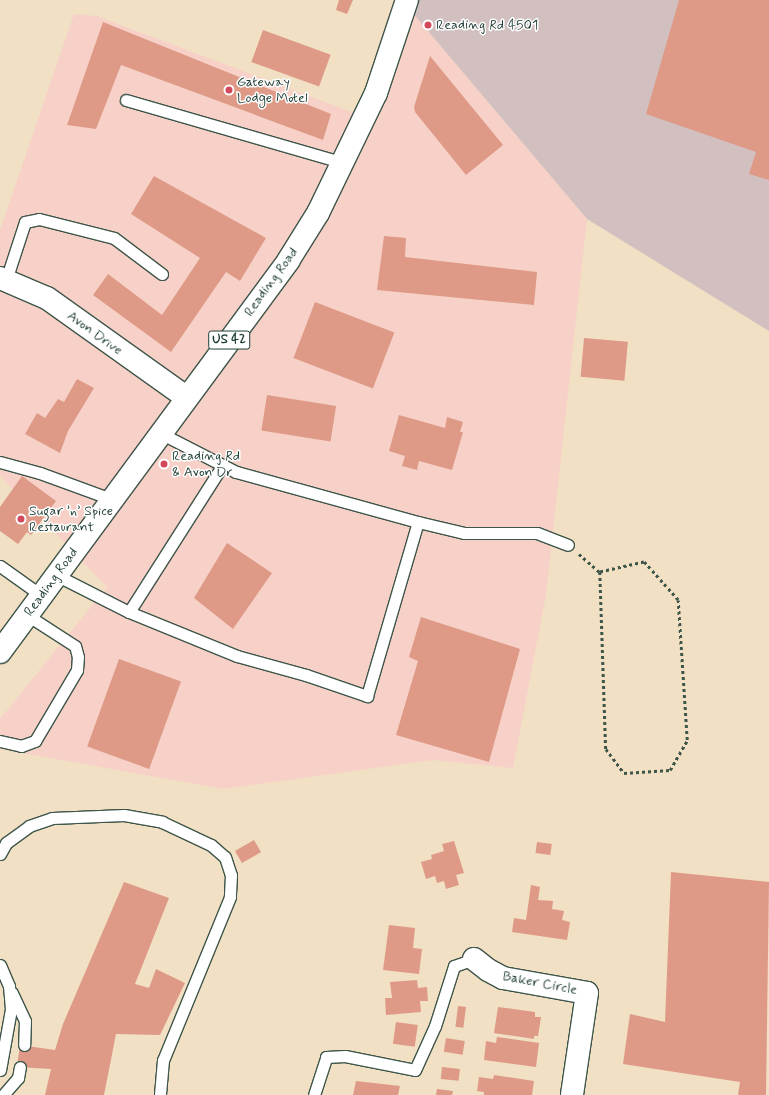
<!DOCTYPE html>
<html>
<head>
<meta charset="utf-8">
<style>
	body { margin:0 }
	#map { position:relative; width:769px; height:1095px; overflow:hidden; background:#f1e0c3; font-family:Mynerve,sans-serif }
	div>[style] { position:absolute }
	.built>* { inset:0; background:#f7d1c7 }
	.industrial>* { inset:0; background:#d2bfc0 }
	.building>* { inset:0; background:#de9a87; transform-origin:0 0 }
	.path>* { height:2.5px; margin-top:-1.25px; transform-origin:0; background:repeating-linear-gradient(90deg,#3e5549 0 3px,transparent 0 6px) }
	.roads { filter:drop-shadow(1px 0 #3e5549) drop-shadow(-1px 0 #3e5549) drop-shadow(0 1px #3e5549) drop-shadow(0 -1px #3e5549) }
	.service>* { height:11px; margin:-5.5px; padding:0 5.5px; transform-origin:5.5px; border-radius:5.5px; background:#fff }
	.minor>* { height:22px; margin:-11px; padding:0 11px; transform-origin:11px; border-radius:11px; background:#fff }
	.primary>* { height:22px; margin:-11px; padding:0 11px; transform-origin:11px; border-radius:11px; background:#fff }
	.dots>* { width:11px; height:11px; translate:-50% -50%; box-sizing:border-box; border:2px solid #fff; border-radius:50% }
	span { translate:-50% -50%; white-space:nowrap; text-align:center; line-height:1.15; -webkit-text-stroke:3px #fff; paint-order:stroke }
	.shield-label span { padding:1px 3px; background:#fff; border:1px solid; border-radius:3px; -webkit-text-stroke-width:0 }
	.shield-label { font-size:13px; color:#1f3d34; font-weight:700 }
	.poi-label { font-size:14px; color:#1f3d34 }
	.left { translate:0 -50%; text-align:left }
	.street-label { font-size:14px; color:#1f3d34 }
</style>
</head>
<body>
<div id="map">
	<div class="built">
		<i style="clip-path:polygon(406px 5px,587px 219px,546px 595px,513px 768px,433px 760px,223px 789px,0 749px,0 719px,107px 587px,0 476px,0 230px,74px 14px,97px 16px,365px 117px)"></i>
	</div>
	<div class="industrial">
		<i style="clip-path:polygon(407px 0,769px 0,769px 331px,587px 219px,406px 5px)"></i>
	</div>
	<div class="building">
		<i style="clip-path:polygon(339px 0,353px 0,347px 14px,336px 10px)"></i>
		<i style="clip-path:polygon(679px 0,769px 0,769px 180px,749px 174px,756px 152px,646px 114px)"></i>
		<i style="clip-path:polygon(103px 22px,331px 114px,323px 140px,121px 65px,96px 129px,67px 125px)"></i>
		<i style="left:263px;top:30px;width:72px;height:34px;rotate:20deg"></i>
		<i style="clip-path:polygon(430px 56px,503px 145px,466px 175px,415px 112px,414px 107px)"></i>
		<i style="clip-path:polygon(154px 176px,266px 238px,240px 281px,226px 272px,171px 352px,93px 295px,108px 274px,162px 315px,200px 258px,131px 214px)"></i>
		<i style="clip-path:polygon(384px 236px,406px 238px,405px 257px,537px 272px,534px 305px,377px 290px)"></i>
		<i style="left:315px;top:302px;width:85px;height:60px;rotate:21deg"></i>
		<i style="left:584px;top:338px;width:44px;height:39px;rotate:5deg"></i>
		<i style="clip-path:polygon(77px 379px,94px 388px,68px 431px,60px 453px,25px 434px,37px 413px,45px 418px,58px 399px,64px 402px)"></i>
		<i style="left:267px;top:395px;width:70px;height:36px;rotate:9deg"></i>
		<i style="clip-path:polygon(399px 415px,445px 428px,447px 417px,463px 422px,460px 432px,463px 432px,452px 470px,419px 461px,417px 470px,402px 466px,405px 456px,389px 451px)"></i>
		<i style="clip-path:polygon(22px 476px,56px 501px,31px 535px,27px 532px,18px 544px,0 531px,0 507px)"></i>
		<i style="clip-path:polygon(227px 543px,272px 573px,233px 629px,194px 598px)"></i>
		<i style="clip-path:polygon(421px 617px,520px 649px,489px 762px,396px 735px,418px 661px,409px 657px)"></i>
		<i style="left:119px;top:659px;width:66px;height:93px;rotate:20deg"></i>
		<i style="left:254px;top:840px;width:14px;height:22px;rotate:60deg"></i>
		<i style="clip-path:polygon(454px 841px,464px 873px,456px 875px,459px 885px,446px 889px,444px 881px,437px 883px,435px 876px,426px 879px,421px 862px,432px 859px,431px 855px,444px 851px,442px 844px)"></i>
		<i style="left:537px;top:842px;width:15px;height:11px;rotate:8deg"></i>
		<i style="clip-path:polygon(671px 872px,769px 882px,766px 1095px,738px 1095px,740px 1082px,623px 1064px,630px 1014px,665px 1022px)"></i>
		<i style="clip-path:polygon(124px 882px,169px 898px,135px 984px,149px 988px,156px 969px,185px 983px,160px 1035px,116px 1034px,104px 1095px,45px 1095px,51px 1069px,17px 1067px,20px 1045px,55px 1050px,63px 1024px)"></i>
		<i style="clip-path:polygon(531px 885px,540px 887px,538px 900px,553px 901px,552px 909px,564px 911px,562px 920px,570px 922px,567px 940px,512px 932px,514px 918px,526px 920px)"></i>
		<i style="clip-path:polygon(389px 925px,415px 928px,413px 948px,422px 949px,419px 974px,383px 970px)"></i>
		<i style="clip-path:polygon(417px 980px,418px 988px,427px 987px,428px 1001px,420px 1001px,421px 1012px,386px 1015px,385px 998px,392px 998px,390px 982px)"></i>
		<i style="left:458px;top:1006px;width:8px;height:21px;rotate:7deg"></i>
		<i style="clip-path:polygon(498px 1007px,535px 1012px,535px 1017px,541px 1017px,538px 1036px,534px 1036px,534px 1039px,494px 1033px)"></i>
		<i style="left:396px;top:1022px;width:22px;height:22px;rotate:8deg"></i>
		<i style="clip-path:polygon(497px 1037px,539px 1043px,536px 1067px,484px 1060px,486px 1041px,496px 1043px)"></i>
		<i style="left:446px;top:1038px;width:19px;height:14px;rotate:9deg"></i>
		<i style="left:442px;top:1067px;width:18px;height:12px;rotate:6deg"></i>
		<i style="clip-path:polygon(494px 1075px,534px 1081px,532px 1095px,484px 1095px,484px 1092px,477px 1091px,479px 1077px,493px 1079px)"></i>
		<i style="clip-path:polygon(356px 1081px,400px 1086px,398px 1095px,353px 1095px)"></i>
		<i style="clip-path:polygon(437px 1089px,453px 1091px,452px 1095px,436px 1095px)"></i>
	</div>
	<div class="path">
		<i style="left:579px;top:554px;width:28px;rotate:41deg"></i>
		<i style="left:600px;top:572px;width:177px;rotate:88.1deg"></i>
		<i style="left:606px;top:749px;width:30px;rotate:53deg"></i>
		<i style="left:624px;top:773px;width:46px;rotate:-3.7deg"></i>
		<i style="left:670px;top:770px;width:34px;rotate:-60deg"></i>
		<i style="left:687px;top:740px;width:140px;rotate:-93.7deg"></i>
		<i style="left:678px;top:600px;width:51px;rotate:-131.8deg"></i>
		<i style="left:644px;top:562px;width:45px;rotate:167.2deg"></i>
	</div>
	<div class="roads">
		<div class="service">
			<i style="left:126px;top:100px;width:227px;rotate:16.1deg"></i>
			<i style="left:6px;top:280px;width:61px;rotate:-71.9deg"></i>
			<i style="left:25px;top:222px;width:14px;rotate:-12deg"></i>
			<i style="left:39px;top:219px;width:77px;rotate:14.2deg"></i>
			<i style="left:114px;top:238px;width:60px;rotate:36.9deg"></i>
			<i style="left:0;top:462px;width:41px;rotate:15.4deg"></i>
			<i style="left:40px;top:473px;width:76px;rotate:20.1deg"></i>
			<i style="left:418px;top:522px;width:47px;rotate:13.4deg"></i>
			<i style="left:464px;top:533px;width:73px"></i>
			<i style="left:537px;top:533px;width:33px;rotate:21deg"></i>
			<i style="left:0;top:566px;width:50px;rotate:35.3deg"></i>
			<i style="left:56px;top:575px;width:82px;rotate:26.9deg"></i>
			<i style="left:129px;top:612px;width:117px;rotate:22.2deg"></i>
			<i style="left:237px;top:656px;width:72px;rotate:15.4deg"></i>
			<i style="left:306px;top:675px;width:65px;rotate:19deg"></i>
			<i style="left:367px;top:696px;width:181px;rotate:-73.7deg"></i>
			<i style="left:418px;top:522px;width:189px;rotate:-164.6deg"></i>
			<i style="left:236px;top:472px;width:85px;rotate:-152.8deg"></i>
			<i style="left:129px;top:612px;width:173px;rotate:-57.5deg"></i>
			<i style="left:0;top:741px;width:22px;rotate:13deg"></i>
			<i style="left:21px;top:746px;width:15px;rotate:-20deg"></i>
			<i style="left:35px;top:741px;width:82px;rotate:-59.4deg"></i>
			<i style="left:77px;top:670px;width:13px;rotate:-86deg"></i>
			<i style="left:78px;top:657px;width:11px;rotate:-105deg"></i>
			<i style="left:75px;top:646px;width:57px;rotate:-147.1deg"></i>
			<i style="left:0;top:854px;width:13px;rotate:-61deg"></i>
			<i style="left:6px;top:843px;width:29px;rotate:-36deg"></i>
			<i style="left:29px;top:826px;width:24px;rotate:-19deg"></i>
			<i style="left:52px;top:818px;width:72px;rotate:-2.4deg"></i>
			<i style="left:124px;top:815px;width:39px;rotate:10deg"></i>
			<i style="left:162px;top:822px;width:54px;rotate:25.1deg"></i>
			<i style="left:211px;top:845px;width:18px;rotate:41deg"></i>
			<i style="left:225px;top:857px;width:19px;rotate:72deg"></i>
			<i style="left:231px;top:875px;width:22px;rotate:93deg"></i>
			<i style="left:230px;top:897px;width:176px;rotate:112.3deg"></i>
			<i style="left:163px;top:1060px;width:35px;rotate:95deg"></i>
			<i style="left:0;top:965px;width:23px;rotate:67deg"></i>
			<i style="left:9px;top:986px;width:23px;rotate:85deg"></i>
			<i style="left:11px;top:1009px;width:62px;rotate:100.2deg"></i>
			<i style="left:12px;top:993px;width:31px;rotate:65deg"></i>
			<i style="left:25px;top:1021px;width:24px;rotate:92deg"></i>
			<i style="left:3px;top:1095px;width:23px;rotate:-49deg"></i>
			<i style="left:18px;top:1078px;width:11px;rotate:-80deg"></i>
			<i style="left:314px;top:1095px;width:40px;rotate:-72deg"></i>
			<i style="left:326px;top:1057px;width:19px;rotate:-3deg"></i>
			<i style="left:345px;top:1056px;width:71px;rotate:11.3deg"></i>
			<i style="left:415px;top:1070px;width:48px;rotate:-65.6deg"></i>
			<i style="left:435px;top:1026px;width:63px;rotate:-72.4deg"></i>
			<i style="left:454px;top:966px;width:21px;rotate:-19deg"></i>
		</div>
		<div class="minor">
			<i style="left:0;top:278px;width:51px;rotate:23.1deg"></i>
			<i style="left:47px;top:298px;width:171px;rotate:35.5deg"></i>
			<i style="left:474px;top:959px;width:18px;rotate:38deg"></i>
			<i style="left:488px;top:970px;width:17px;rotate:28deg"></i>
			<i style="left:503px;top:978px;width:85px;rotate:10.1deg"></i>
			<i style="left:587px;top:993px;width:103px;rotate:98.4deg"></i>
		</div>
		<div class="primary">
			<i style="left:0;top:652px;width:486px;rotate:-53.6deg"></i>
			<i style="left:288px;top:261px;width:57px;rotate:-58deg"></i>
			<i style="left:318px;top:213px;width:133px;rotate:-64.2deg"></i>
			<i style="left:376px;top:93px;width:98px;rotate:-71.6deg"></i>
		</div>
	</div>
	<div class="dots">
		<i style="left:428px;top:25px;background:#d1495b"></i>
		<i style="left:229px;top:90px;background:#d1495b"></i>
		<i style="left:164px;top:464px;background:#d1495b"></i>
		<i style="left:21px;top:519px;background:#d1495b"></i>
	</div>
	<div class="shield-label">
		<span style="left:229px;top:340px">US 42</span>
	</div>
	<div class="poi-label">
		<span class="left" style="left:436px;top:25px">Reading Rd 4501</span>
		<span class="left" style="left:237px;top:90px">Gateway<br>Lodge Motel</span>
		<span class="left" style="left:172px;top:464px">Reading Rd<br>&amp; Avon Dr</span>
		<span class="left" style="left:29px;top:519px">Sugar ’n’ Spice<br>Restaurant</span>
	</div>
	<div class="street-label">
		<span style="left:271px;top:282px;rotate:-54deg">Reading Road</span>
		<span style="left:95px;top:333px;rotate:36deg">Avon Drive</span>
		<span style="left:51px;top:582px;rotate:-54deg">Reading Road</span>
		<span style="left:540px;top:983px;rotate:11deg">Baker Circle</span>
	</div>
</div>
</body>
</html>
